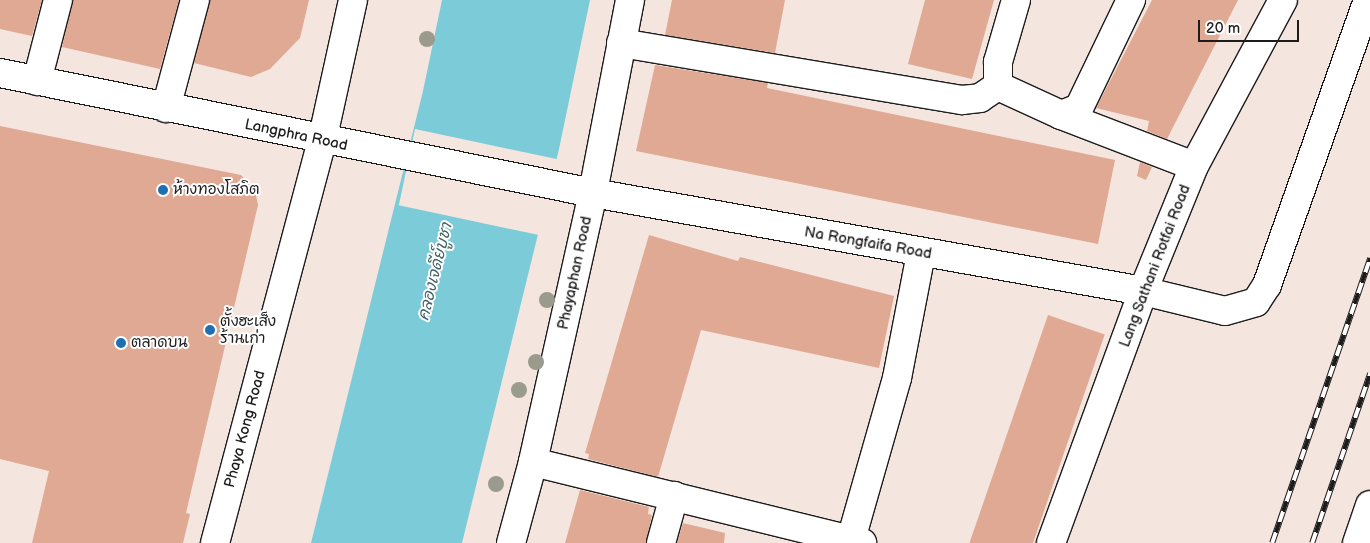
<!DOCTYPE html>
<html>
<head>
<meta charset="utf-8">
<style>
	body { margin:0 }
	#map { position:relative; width:1370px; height:543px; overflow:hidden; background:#f5e5df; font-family:"Balsamiq Sans","Playpen Sans Thai",sans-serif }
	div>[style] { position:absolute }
	.water>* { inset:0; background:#7ccbd8 }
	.pier>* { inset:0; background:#f5e5df; transform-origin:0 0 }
	.building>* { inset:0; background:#dfa994; transform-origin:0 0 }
	.roads { filter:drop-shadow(1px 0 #1c1c1c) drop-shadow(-1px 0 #1c1c1c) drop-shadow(0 1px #1c1c1c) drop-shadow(0 -1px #1c1c1c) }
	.street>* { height:28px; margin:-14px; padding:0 14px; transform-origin:14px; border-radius:14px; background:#fff }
	.secondary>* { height:28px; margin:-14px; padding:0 14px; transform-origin:14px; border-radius:14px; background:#fff }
	.rail>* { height:5.5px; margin-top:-2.75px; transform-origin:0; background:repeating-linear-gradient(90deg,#fff 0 11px,#1c1c1c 0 22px); box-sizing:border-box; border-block:1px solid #1c1c1c }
	.trees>* { width:16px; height:16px; margin:-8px; border-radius:50%; background:#9a9b8c }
	.dots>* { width:14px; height:14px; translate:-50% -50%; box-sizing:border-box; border:2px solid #fff; border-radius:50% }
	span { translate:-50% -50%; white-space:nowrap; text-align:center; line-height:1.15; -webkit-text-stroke:4px #fff; paint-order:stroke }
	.street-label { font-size:15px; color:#1c1c1c }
	.poi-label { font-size:15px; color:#1c1c1c }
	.left { translate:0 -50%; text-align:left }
	.water-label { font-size:16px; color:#426267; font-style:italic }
	.scale { position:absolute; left:1198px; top:20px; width:101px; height:22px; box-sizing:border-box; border:2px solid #1c1c1c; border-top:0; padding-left:6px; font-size:15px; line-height:18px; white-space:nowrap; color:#1c1c1c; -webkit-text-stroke:4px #fff; paint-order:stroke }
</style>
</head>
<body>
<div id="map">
	<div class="water">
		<i style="clip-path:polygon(442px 0,590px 0,559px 149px,462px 543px,311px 543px,423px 91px)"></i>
	</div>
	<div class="pier">
		<i style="left:415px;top:129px;width:147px;height:78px;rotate:12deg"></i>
	</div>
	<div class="building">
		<i style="clip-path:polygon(0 0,42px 0,32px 36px,0 29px)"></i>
		<i style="clip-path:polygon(73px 0,179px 0,160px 69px,62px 47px)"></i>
		<i style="clip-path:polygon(210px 0,309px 0,300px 38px,270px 69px,251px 77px,194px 63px)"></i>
		<i style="clip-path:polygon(672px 0,785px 0,775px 53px,665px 35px)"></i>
		<i style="clip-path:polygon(925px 0,994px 0,972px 79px,908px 64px)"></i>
		<i style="clip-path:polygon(1152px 0,1238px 0,1167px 139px,1147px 131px,1149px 121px,1096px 108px)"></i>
		<i style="clip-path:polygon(655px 65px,768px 83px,767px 88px,1115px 160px,1098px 244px,636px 151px)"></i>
		<i style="clip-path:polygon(0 126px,241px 175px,255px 190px,258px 205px,186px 513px,190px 514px,183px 543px,32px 543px,49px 471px,0 459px)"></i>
		<i style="clip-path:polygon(1140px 162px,1152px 167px,1146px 180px,1137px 176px)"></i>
		<i style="clip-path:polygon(649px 235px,738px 261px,740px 257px,894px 296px,879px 368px,701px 330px,658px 477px,588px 459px,589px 454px,585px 453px)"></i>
		<i style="left:1048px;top:315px;width:60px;height:241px;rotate:19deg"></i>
		<i style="clip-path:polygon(580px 490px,649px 507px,648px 514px,652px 515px,646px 543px,565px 543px)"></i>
		<i style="clip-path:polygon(683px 523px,725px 533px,724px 543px,677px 543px)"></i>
	</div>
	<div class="roads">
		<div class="street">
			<i style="left:630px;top:0;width:197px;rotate:100.9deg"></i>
			<i style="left:593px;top:193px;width:559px;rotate:10.1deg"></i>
			<i style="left:1143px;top:291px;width:84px;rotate:13.7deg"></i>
			<i style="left:1225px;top:311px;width:32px;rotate:-16deg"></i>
			<i style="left:1256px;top:302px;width:20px;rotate:-57deg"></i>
			<i style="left:1267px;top:285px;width:302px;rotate:-70.5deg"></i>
			<i style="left:1016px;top:0;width:65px;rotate:106.2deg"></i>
			<i style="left:998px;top:62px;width:24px;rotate:90deg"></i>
			<i style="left:998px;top:86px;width:69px;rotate:24.7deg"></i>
			<i style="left:1061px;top:115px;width:19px;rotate:-21deg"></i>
			<i style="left:1079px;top:108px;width:120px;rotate:-64.3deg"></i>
			<i style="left:621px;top:43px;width:346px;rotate:9.5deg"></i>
			<i style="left:962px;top:100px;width:18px;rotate:-6deg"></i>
			<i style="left:980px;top:98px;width:22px;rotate:-34deg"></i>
			<i style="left:37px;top:81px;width:84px;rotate:-75.5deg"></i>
			<i style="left:166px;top:108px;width:112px;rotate:-75deg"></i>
			<i style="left:1061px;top:115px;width:142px;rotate:21deg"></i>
			<i style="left:533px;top:462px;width:339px;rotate:13.8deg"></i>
			<i style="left:215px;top:543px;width:416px;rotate:-75.1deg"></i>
			<i style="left:322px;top:141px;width:144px;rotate:-77.6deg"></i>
			<i style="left:661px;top:543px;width:49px;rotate:-74.5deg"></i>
			<i style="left:850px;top:543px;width:172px;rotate:-74.1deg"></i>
			<i style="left:897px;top:378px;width:127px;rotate:-79.1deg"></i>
			<i style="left:1051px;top:543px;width:268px;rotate:-69.9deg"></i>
			<i style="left:1143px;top:291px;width:135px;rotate:-67.8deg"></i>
			<i style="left:1194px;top:166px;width:188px;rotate:-61.8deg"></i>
			<i style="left:1357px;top:543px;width:40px;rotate:-71.1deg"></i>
		</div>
		<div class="secondary">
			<i style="left:0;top:73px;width:605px;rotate:11.44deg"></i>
			<i style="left:593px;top:193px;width:276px;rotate:102.6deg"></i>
			<i style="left:533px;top:462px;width:84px;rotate:105.2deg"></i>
		</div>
	</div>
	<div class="rail">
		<i style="left:1272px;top:543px;width:301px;rotate:-71deg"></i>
		<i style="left:1312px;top:543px;width:179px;rotate:-71.1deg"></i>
	</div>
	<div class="trees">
		<i style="left:427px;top:39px"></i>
		<i style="left:547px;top:300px"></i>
		<i style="left:536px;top:362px"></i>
		<i style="left:519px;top:390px"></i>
		<i style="left:496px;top:484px"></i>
	</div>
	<div class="dots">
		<i style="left:163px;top:190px;background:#1f6fb2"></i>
		<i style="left:210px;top:330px;background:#1f6fb2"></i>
		<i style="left:121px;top:343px;background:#1f6fb2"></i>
	</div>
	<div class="street-label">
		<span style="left:296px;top:135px;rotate:12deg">Langphra Road</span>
		<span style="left:868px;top:243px;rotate:10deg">Na Rongfaifa Road</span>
		<span style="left:1155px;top:266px;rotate:-69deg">Lang Sathani Rotfai Road</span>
		<span style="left:575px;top:273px;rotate:-78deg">Phayaphan Road</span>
		<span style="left:245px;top:429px;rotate:-75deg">Phaya Kong Road</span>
	</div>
	<div class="poi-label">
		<span class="left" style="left:173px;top:190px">ห้างทองโสภิต</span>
		<span class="left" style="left:220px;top:330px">ตั้งฮะเส็ง<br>ร้านเก่า</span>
		<span class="left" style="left:131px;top:343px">ตลาดบน</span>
	</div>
	<div class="water-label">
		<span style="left:436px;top:272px;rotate:-76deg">คลองเจดีย์บูชา</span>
	</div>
	<div class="scale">20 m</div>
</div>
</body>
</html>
